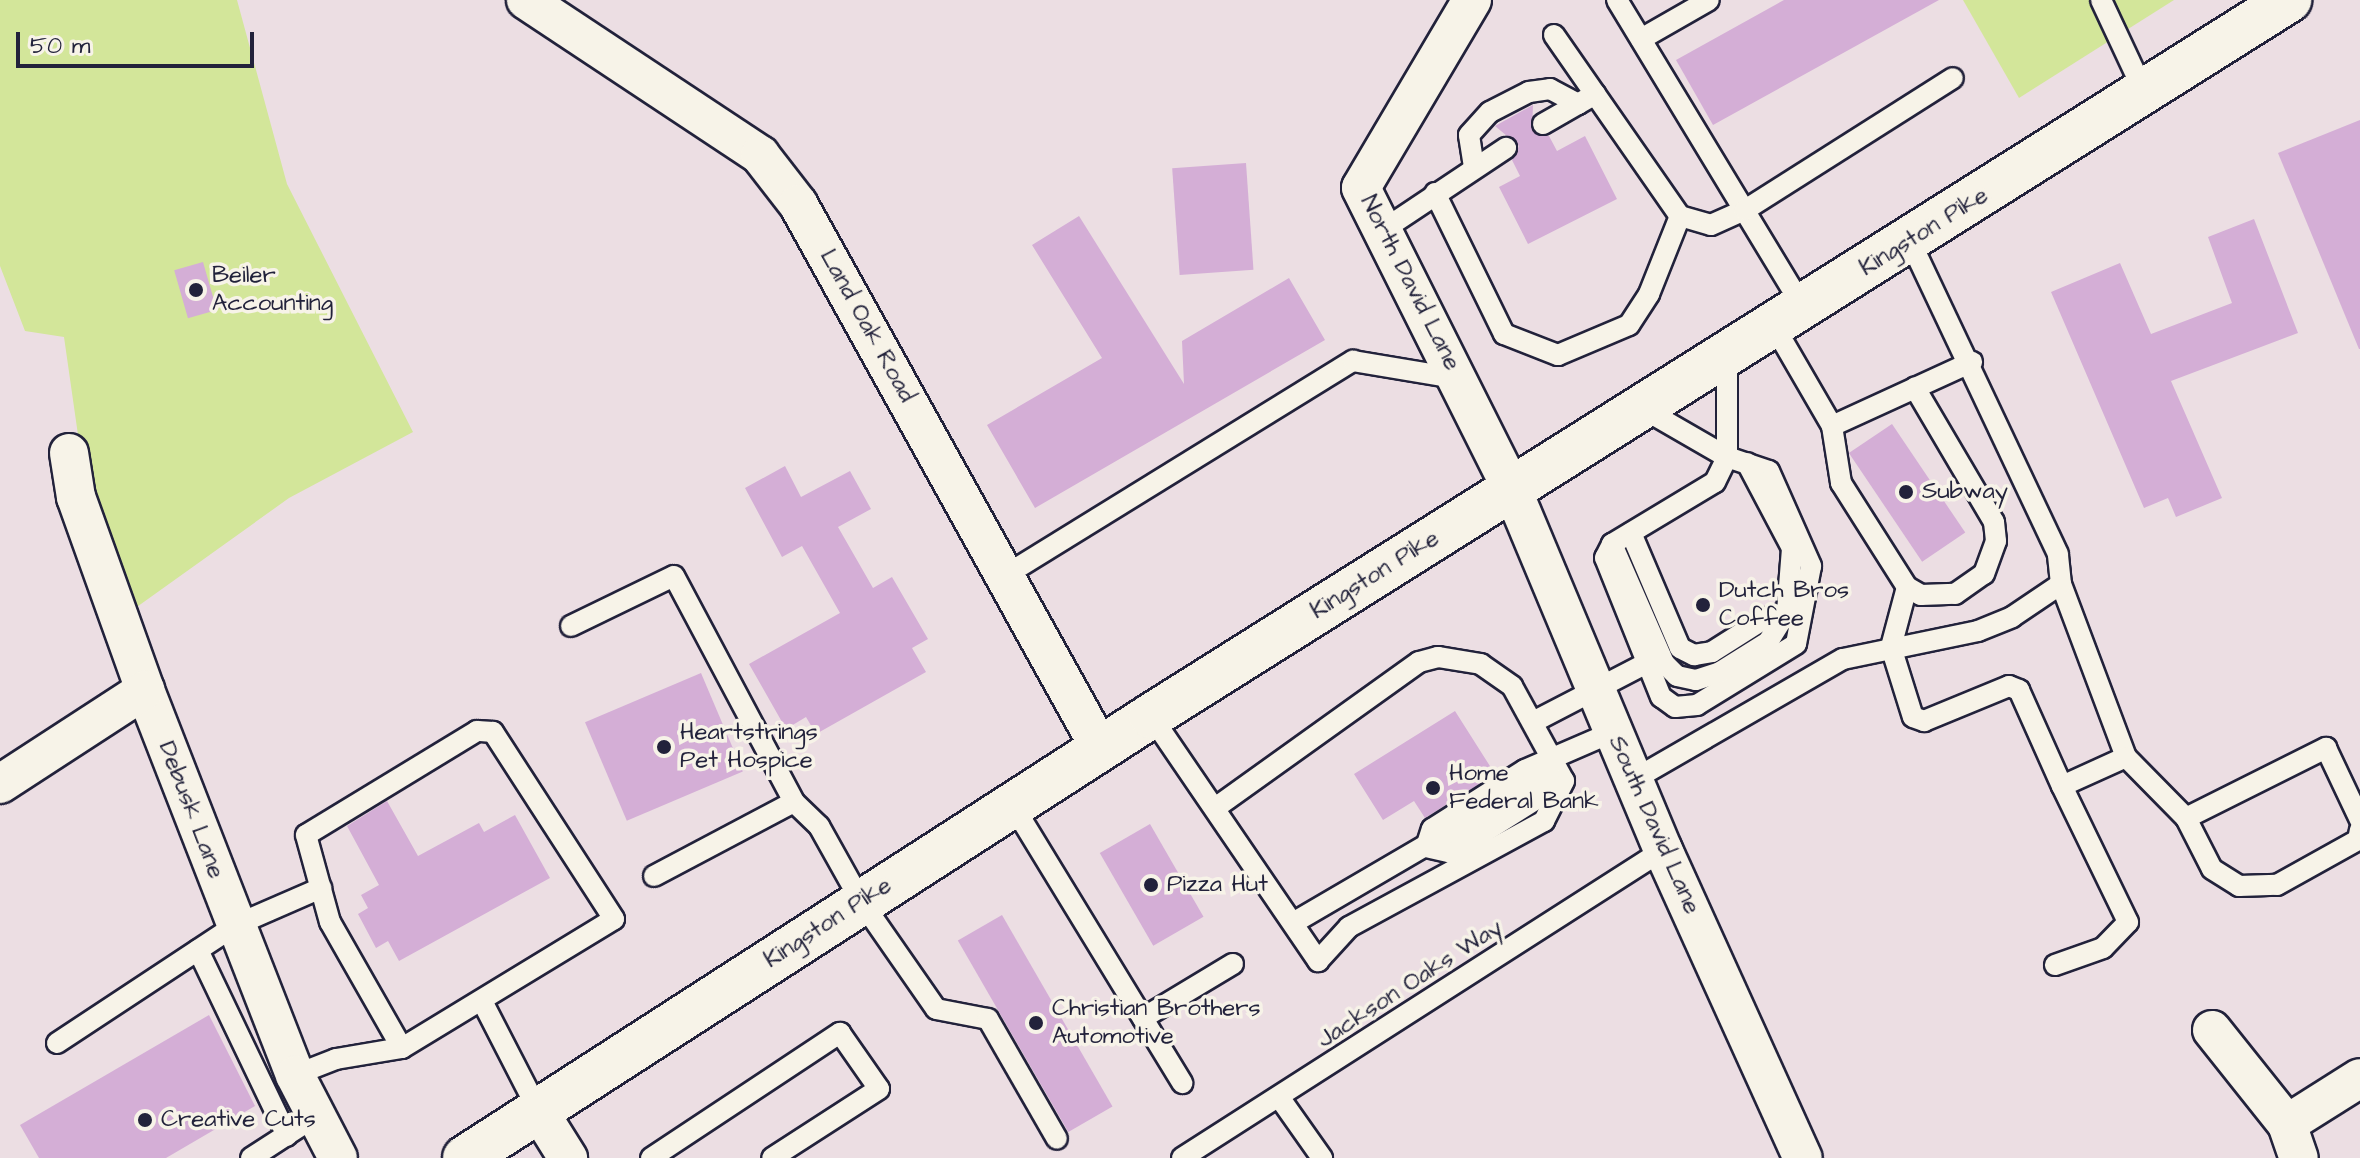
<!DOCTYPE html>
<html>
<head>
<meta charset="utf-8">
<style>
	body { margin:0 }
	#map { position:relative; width:2360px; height:1158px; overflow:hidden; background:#ecdee3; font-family:"Architects Daughter",sans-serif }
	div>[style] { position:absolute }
	.green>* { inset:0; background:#d3e69a }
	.building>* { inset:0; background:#d4aed6; transform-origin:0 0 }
	.roads { filter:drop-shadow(2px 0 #22223b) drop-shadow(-2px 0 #22223b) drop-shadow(0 2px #22223b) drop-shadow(0 -2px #22223b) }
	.service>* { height:20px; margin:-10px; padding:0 10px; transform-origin:10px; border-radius:10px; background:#f7f3e8 }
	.minor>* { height:38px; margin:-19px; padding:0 19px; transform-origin:19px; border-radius:19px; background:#f7f3e8 }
	.primary>* { height:44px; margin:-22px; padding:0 22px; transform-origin:22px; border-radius:22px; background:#f7f3e8 }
	.dots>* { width:22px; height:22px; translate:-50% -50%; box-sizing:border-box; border:4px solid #f7f3e8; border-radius:50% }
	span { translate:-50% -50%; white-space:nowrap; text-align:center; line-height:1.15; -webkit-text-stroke:7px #f7f3e8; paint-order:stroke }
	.street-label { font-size:24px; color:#22223b }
	.poi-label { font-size:24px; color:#22223b }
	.left { translate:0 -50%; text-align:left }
	.scale { position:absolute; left:16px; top:32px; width:238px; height:36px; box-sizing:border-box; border:4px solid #22223b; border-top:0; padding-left:10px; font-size:24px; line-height:28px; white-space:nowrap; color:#22223b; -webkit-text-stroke:6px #f7f3e8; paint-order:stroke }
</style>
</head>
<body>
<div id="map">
	<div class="green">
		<i style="clip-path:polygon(0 0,237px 0,287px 184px,413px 432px,289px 498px,134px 609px,83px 470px,64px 337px,25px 331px,0 266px)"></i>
		<i style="clip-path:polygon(1963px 0,2174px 0,2019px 98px)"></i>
	</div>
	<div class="building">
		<i style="clip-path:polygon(1784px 0,1939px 0,1713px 125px,1676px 60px)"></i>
		<i style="clip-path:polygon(1533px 105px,1532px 131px,1549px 136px,1557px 151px,1585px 136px,1617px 199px,1528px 244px,1499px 187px,1520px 176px,1512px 160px,1519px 146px,1495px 126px)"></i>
		<i style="clip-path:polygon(2360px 120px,2360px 349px,2359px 349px,2278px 153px)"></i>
		<i style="left:1246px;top:163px;width:107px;height:74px;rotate:86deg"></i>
		<i style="clip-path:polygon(1079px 216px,1184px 384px,1182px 341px,1289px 278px,1325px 340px,1035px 508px,987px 425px,1102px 358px,1032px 245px)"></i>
		<i style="clip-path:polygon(2254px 219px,2298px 333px,2171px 381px,2222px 498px,2176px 517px,2168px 498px,2144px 508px,2051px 292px,2120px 263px,2151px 334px,2232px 303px,2208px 237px)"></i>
		<i style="left:203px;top:262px;width:50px;height:30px;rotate:74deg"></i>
		<i style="left:1892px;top:424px;width:131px;height:52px;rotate:56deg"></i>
		<i style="clip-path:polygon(785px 466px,801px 497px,850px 471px,871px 509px,838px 527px,873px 588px,892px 577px,928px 639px,912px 648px,926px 672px,816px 734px,806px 717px,786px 729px,749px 664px,840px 613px,802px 546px,782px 557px,745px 488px)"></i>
		<i style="left:701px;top:673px;width:107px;height:126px;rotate:67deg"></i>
		<i style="clip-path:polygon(1455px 711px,1495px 774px,1425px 818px,1414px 801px,1383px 820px,1354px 774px)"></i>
		<i style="clip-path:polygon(387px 801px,418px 856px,479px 823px,484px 832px,515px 815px,550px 878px,399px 961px,388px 941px,376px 948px,358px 914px,368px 908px,361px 895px,379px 885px,347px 826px)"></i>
		<i style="left:1150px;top:824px;width:107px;height:58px;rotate:60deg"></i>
		<i style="left:1002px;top:915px;width:221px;height:51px;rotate:60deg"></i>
		<i style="clip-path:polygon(209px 1015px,255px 1106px,166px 1158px,39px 1158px,20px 1125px)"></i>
	</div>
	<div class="roads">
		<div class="service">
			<i style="left:1617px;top:0;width:359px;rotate:58.8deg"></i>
			<i style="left:2101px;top:0;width:102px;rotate:64.9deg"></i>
			<i style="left:1554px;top:35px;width:221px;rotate:55.2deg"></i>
			<i style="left:1680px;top:216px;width:32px;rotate:16deg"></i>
			<i style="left:1711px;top:225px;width:37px;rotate:-24deg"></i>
			<i style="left:1745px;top:210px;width:246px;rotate:-32.4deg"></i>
			<i style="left:1641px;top:39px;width:78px;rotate:-29.8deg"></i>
			<i style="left:1543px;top:124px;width:40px;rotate:-29.7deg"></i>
			<i style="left:1474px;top:167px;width:32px;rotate:-99deg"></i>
			<i style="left:1469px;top:135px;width:31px;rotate:-48deg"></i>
			<i style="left:1490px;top:112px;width:44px;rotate:-27.1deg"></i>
			<i style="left:1529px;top:92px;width:21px;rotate:-8deg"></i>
			<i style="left:1550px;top:89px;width:32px;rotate:28deg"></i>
			<i style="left:1578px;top:104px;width:20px;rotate:-30deg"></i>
			<i style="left:1435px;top:193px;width:157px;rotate:63.9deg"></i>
			<i style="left:1504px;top:334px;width:58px;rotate:21.3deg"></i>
			<i style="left:1558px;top:355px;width:77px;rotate:-22.9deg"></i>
			<i style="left:1629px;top:325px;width:37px;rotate:-57deg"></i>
			<i style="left:1649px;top:294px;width:84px;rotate:-68.3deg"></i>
			<i style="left:1383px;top:230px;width:148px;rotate:-33.7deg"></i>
			<i style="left:1774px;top:326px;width:116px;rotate:59.9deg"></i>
			<i style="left:1832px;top:426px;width:58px;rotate:81deg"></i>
			<i style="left:1841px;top:483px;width:123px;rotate:57.6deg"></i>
			<i style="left:1907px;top:587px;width:16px;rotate:30deg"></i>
			<i style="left:1921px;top:595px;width:34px;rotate:-2deg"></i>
			<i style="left:1955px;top:594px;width:35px;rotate:-35deg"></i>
			<i style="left:1984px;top:574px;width:35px;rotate:-70deg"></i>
			<i style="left:1996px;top:541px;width:19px;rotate:-96deg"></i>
			<i style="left:1994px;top:522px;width:156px;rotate:-120.5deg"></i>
			<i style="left:1642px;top:408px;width:98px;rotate:30deg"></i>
			<i style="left:1727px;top:457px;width:44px;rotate:18.4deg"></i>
			<i style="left:1769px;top:471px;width:104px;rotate:66.1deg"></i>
			<i style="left:1811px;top:566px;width:79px;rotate:100.9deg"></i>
			<i style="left:1796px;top:644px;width:116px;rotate:148.4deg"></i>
			<i style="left:1697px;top:705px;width:22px;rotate:175deg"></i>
			<i style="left:1675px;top:707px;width:17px;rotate:-144deg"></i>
			<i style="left:1661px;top:697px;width:150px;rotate:-111.9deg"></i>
			<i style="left:1605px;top:558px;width:16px;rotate:-63deg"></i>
			<i style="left:1612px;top:544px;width:120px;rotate:-31deg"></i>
			<i style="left:1715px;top:482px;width:28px;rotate:-64deg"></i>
			<i style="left:1727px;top:457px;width:102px;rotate:-90deg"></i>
			<i style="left:1832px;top:426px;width:154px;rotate:-24.6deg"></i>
			<i style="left:1631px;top:533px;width:125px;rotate:66.9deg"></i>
			<i style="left:1680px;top:648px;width:16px;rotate:27deg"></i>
			<i style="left:1694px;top:655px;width:18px;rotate:-9deg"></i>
			<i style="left:1712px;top:652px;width:62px;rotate:-32.4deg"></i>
			<i style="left:1764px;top:619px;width:24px;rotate:-17deg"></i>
			<i style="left:1787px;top:612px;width:64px;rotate:-85.5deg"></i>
			<i style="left:1792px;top:548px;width:96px;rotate:-117.9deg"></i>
			<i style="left:1612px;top:544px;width:130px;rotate:66.4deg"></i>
			<i style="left:1664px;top:663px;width:18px;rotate:45deg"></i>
			<i style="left:1677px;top:676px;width:19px;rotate:12deg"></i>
			<i style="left:1696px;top:680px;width:25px;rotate:-18deg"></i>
			<i style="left:1720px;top:672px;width:57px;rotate:-32deg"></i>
			<i style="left:1768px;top:642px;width:36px;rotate:-58deg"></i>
			<i style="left:1001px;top:578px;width:414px;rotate:-31.7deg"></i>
			<i style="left:1353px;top:361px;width:109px;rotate:9.5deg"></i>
			<i style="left:2061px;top:584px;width:185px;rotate:69.4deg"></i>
			<i style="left:2126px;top:757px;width:86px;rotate:45.5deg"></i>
			<i style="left:2186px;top:818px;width:157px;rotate:-26.6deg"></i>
			<i style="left:2326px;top:748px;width:80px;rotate:64.7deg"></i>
			<i style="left:1907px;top:587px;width:62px;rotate:104.9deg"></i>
			<i style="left:1891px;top:647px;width:73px;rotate:72.6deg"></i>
			<i style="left:1913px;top:717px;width:12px;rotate:20deg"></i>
			<i style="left:1924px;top:721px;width:92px;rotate:-22.4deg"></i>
			<i style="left:2009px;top:686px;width:11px;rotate:22deg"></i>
			<i style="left:2019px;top:690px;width:105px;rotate:65.9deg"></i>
			<i style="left:2062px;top:786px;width:70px;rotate:-24.4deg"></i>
			<i style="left:571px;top:626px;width:114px;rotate:-25.9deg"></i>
			<i style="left:674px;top:576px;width:256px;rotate:62deg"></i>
			<i style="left:794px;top:802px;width:35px;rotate:44deg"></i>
			<i style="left:819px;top:826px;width:86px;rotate:60.8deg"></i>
			<i style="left:861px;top:901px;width:131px;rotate:55.2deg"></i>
			<i style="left:936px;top:1009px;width:53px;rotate:10.9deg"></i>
			<i style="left:988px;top:1019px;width:138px;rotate:60.1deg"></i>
			<i style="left:1151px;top:716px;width:297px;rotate:55.7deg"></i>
			<i style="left:1318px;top:961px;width:46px;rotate:-47.6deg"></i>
			<i style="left:1349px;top:927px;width:222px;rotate:-28.5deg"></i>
			<i style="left:1544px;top:821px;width:45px;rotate:-63.4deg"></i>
			<i style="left:1564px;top:781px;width:108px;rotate:-118.7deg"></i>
			<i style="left:1512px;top:686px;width:38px;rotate:-145deg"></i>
			<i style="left:1481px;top:664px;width:44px;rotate:-170.8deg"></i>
			<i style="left:1438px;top:657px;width:20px;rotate:165deg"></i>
			<i style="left:1419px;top:662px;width:251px;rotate:144.4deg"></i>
			<i style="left:1535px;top:721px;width:124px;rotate:-27.4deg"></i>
			<i style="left:1633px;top:780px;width:242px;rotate:-30deg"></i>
			<i style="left:1843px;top:659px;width:138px;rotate:-11.7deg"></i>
			<i style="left:1978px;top:631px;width:37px;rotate:-22deg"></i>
			<i style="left:2012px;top:617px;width:59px;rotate:-34deg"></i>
			<i style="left:2061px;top:584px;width:30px;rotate:-96deg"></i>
			<i style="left:2058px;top:554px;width:346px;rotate:-115.3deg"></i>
			<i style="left:1012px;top:804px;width:327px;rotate:58.6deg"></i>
			<i style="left:2186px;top:818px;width:57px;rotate:63deg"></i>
			<i style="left:2212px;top:869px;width:32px;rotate:32deg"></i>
			<i style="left:2239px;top:886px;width:38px;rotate:-2deg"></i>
			<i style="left:2277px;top:885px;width:93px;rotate:-29.1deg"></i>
			<i style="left:2358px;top:840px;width:10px;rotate:-79deg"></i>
			<i style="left:1426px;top:847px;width:19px;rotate:-72deg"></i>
			<i style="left:1432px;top:829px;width:110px;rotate:-32.4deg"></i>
			<i style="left:1525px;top:770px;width:96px;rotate:-23.4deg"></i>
			<i style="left:1426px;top:847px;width:26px;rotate:13deg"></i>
			<i style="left:1451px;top:853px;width:103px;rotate:-32.3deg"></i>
			<i style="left:1538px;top:798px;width:27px;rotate:-66deg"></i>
			<i style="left:654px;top:876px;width:158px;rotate:-27.9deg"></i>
			<i style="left:1293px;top:923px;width:278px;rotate:-30.3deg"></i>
			<i style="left:1533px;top:783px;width:30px;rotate:-46deg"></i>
			<i style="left:198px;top:950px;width:206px;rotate:64.4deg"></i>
			<i style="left:2055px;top:965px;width:51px;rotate:-19.5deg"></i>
			<i style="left:2103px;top:948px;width:36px;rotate:-46deg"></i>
			<i style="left:2128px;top:922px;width:151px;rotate:-115.9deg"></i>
			<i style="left:482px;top:1001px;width:123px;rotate:62.8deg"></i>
			<i style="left:1143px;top:1018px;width:105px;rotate:-31deg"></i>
			<i style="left:57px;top:1043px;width:214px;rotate:-33.4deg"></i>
			<i style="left:236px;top:925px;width:93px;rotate:-23.5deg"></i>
			<i style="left:295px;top:1075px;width:44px;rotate:-21.3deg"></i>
			<i style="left:336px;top:1059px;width:67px;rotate:-9.5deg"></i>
			<i style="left:402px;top:1048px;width:248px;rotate:-31.3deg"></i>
			<i style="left:614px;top:919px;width:223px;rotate:-122.9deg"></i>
			<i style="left:493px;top:732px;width:16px;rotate:-176deg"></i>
			<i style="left:477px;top:731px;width:200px;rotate:148.7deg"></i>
			<i style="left:306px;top:835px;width:90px;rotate:74.6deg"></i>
			<i style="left:330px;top:922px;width:145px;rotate:60.3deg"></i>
			<i style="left:1279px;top:1097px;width:75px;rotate:54.8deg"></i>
			<i style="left:251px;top:1158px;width:77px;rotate:-32.9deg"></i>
			<i style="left:651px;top:1158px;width:227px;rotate:-33.5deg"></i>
			<i style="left:840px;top:1033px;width:68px;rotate:55.1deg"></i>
			<i style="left:879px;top:1089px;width:127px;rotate:147.2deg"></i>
			<i style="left:1182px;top:1158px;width:571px;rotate:-32.63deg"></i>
		</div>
		<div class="minor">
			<i style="left:526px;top:0;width:281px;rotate:33.5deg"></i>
			<i style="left:760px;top:155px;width:62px;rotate:52.2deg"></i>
			<i style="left:798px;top:204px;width:622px;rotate:60.96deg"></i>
			<i style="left:1472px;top:0;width:218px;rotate:120.6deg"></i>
			<i style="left:1361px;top:188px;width:337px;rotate:63.4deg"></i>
			<i style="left:1512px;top:489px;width:391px;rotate:67.3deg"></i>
			<i style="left:1663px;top:850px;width:338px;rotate:65.6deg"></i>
			<i style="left:69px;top:453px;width:45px;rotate:81deg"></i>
			<i style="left:76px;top:497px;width:205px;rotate:70.3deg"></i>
			<i style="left:145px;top:690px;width:413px;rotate:68.7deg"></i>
			<i style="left:295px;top:1075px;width:93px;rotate:62.6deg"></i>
			<i style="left:0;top:784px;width:173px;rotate:-33deg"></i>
			<i style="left:2212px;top:1030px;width:120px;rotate:51.4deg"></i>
			<i style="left:2287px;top:1124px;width:36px;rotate:71deg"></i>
			<i style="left:538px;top:1110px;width:57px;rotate:58deg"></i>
			<i style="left:2287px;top:1124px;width:86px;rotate:-32.2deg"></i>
		</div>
		<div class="primary">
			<i style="left:465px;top:1158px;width:816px;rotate:-32.79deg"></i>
			<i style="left:1151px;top:716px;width:1345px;rotate:-32.18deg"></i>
		</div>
	</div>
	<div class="dots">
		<i style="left:196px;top:290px;background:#22223b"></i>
		<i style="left:1906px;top:492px;background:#22223b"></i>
		<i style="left:1703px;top:605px;background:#22223b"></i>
		<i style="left:664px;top:747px;background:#22223b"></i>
		<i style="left:1433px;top:788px;background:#22223b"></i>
		<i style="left:1151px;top:885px;background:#22223b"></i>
		<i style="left:1036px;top:1023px;background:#22223b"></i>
		<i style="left:145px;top:1120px;background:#22223b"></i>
	</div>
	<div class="street-label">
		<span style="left:1924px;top:232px;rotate:-32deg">Kingston Pike</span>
		<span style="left:1410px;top:283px;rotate:63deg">North David Lane</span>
		<span style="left:867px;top:326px;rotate:61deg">Land Oak Road</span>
		<span style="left:1375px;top:575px;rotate:-32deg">Kingston Pike</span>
		<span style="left:191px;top:810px;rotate:69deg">Debusk Lane</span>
		<span style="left:1654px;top:825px;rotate:66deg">South David Lane</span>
		<span style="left:828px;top:923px;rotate:-33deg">Kingston Pike</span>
		<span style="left:1410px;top:984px;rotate:-33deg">Jackson Oaks Way</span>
	</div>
	<div class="poi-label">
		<span class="left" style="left:212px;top:290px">Beiler<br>Accounting</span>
		<span class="left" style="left:1922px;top:492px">Subway</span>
		<span class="left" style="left:1719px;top:605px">Dutch Bros<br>Coffee</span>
		<span class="left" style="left:680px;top:747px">Heartstrings<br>Pet Hospice</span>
		<span class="left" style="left:1449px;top:788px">Home<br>Federal Bank</span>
		<span class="left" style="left:1167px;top:885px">Pizza Hut</span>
		<span class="left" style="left:1052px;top:1023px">Christian Brothers<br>Automotive</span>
		<span class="left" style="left:161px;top:1120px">Creative Cuts</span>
	</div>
	<div class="scale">50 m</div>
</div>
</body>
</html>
